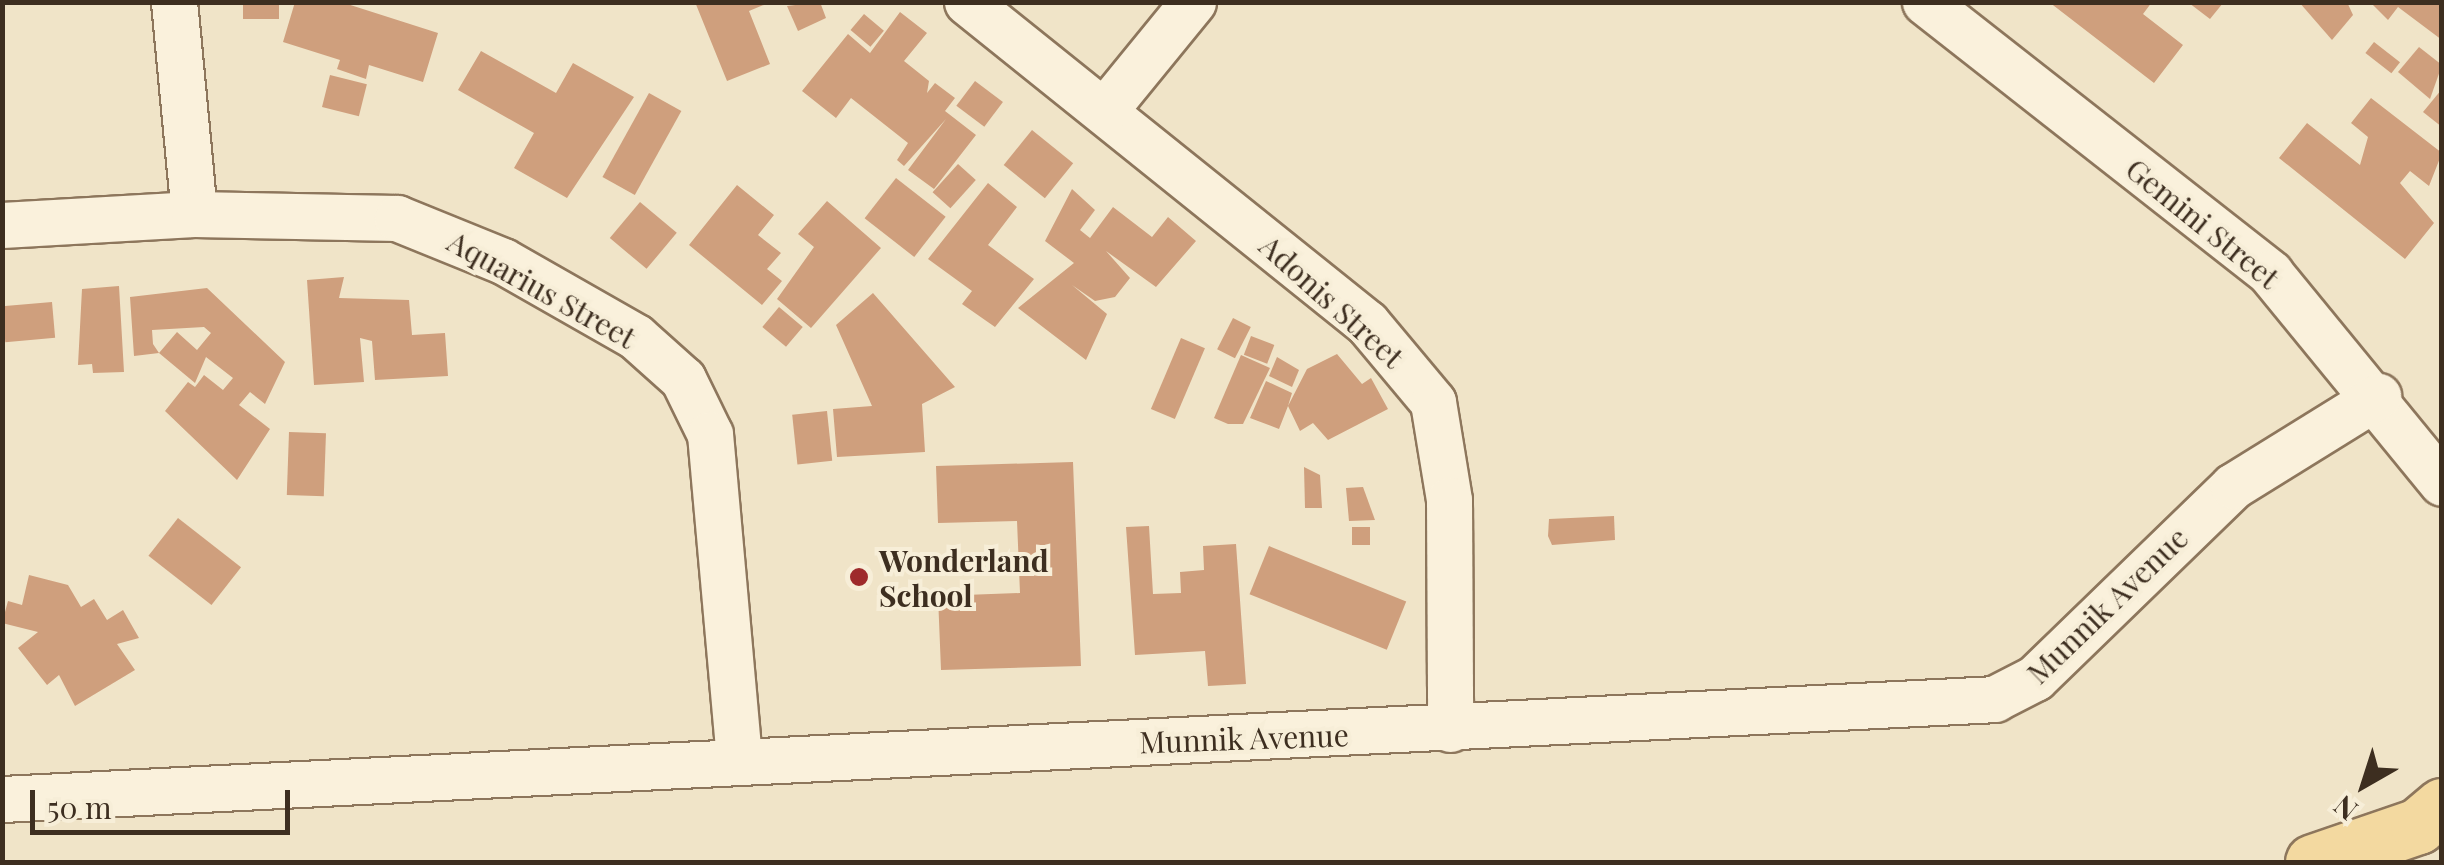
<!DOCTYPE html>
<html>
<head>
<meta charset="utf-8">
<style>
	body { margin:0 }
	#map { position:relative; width:2444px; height:865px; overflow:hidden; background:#f0e4c8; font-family:"Playfair Display",serif }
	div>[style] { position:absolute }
	.building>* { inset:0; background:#cf9f7d; transform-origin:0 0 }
	.roads { filter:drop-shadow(2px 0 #8d765c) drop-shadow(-2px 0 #8d765c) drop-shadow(0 2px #8d765c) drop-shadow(0 -2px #8d765c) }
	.minor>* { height:45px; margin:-22.5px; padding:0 22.5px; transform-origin:22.5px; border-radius:22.5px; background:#faf1dc }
	.major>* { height:55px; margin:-27.5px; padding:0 27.5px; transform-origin:27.5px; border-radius:27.5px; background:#f3d9a0 }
	.dots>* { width:28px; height:28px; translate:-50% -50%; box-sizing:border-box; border:5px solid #f7eed8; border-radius:50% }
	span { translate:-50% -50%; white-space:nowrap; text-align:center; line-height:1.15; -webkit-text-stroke:8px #f7eed8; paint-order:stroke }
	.street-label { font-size:30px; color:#3d2e20 }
	.poi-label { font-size:30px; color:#3d2e20; font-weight:700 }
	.left { translate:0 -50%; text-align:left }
	.frame { position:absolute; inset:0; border:5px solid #3d2e20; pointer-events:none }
	.north { position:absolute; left:2314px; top:735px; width:100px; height:100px; -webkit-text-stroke:8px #f7eed8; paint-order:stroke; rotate:219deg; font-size:28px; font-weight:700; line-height:40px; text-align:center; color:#3d2e20 }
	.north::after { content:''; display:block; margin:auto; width:35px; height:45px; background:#3d2e20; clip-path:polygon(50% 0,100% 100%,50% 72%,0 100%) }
	.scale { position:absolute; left:30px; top:790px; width:260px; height:45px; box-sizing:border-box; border:5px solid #3d2e20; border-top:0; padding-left:12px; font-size:30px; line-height:35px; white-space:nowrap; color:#3d2e20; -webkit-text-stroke:8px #f7eed8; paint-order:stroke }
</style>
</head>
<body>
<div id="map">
	<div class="building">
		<i style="left:243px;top:2px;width:36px;height:17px"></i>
		<i style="clip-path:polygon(295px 2px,341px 2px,438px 33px,423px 82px,369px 65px,366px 79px,337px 69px,340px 60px,283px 42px)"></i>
		<i style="clip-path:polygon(695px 2px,771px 2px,749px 11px,770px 64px,727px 81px)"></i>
		<i style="clip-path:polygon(820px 2px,826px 18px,798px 31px,787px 6px)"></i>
		<i style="clip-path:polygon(2049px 2px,2152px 2px,2143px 14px,2183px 45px,2154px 83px)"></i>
		<i style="clip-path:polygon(2299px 2px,2347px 2px,2353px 15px,2332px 40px)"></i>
		<i style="clip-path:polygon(2370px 2px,2442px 2px,2442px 40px,2398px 7px,2388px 20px)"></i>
		<i style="clip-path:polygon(2189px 3px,2223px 3px,2210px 19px)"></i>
		<i style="clip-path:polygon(900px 12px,927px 33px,904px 61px,929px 81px,927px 93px,935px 83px,955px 98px,945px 111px,976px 135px,934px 189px,908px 170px,946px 119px,904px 166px,897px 160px,908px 143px,851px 98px,836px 118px,802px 91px,848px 34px,870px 53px)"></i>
		<i style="left:864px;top:14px;width:26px;height:21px;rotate:40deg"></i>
		<i style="left:2374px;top:42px;width:33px;height:14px;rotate:38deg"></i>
		<i style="clip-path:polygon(2419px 47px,2442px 65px,2430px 99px,2398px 72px)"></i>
		<i style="clip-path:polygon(481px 51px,556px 93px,573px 63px,634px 97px,567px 198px,514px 168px,534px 133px,458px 90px)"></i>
		<i style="left:330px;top:75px;width:38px;height:33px;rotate:14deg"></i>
		<i style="left:975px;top:81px;width:35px;height:31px;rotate:37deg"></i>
		<i style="clip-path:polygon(2442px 89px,2442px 127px,2423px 112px)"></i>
		<i style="left:649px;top:93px;width:37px;height:96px;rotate:29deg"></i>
		<i style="clip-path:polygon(2371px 98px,2442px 153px,2429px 186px,2410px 171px,2400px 183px,2434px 223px,2405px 259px,2279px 158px,2307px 123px,2360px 165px,2368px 137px,2351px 123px)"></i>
		<i style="left:1032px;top:130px;width:53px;height:45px;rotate:39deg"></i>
		<i style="left:958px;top:164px;width:24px;height:38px;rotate:42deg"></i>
		<i style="left:896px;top:178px;width:63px;height:51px;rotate:38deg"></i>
		<i style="clip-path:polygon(988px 183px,1017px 207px,988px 245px,1034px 279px,995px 327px,962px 304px,972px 291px,928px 259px)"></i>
		<i style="clip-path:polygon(737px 185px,774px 215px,758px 235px,781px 253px,767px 269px,782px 281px,762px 305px,689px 245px)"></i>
		<i style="clip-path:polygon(1072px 189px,1095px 210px,1080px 230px,1090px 238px,1113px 207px,1152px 237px,1168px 217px,1196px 241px,1156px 287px,1106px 251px,1130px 278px,1115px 297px,1095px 301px,1072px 285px,1107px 314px,1086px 360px,1018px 308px,1074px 263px,1045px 241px)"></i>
		<i style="clip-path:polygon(827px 201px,881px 248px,811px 328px,777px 299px,814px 247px,798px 234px)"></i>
		<i style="left:640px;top:202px;width:48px;height:47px;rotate:40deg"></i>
		<i style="clip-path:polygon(344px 277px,339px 298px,409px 300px,412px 335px,445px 333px,448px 376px,375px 380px,372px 341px,360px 338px,364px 382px,314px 385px,307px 280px)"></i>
		<i style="clip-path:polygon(119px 286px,124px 372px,93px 373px,92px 364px,78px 365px,82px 289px)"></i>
		<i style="clip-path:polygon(evenodd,207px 288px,285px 362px,265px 404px,250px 392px,239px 405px,270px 429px,237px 480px,165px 411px,188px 382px,195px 387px,204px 375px,223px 390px,233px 378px,206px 357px,195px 383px,159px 353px,134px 356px,130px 297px,207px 288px,204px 327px,211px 333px,197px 350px,177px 332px,159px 353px,153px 344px,152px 330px,204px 327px)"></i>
		<i style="clip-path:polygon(873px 293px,955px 387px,922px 404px,925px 452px,837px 457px,833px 409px,872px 406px,836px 325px)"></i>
		<i style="left:52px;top:302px;width:36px;height:50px;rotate:85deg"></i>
		<i style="left:779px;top:307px;width:31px;height:26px;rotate:40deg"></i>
		<i style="left:1233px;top:318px;width:20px;height:35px;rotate:27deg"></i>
		<i style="left:1251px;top:336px;width:25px;height:20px;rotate:21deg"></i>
		<i style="left:1181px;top:338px;width:26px;height:77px;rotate:23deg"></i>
		<i style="clip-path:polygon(1337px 354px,1362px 384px,1371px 378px,1388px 409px,1328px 440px,1313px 423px,1300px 431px,1288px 406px,1279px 429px,1250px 418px,1266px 381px,1292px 393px,1288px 406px,1307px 369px)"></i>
		<i style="clip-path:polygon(1241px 355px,1270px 368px,1243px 424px,1228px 424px,1214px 418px)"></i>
		<i style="clip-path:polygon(1277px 357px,1299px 370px,1292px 387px,1269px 376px)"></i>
		<i style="left:827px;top:411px;width:50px;height:35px;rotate:84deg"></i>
		<i style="left:289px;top:432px;width:37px;height:63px;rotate:2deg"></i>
		<i style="clip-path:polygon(1073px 462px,1081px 666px,941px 670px,938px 596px,1020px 593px,1017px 521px,938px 523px,936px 466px)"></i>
		<i style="clip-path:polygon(1304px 467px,1320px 475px,1322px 508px,1305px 508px)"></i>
		<i style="clip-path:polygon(1363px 487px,1375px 520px,1349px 521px,1346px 488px)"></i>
		<i style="clip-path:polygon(1614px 516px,1615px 540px,1552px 545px,1548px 536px,1549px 519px)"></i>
		<i style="left:178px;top:518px;width:80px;height:48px;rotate:38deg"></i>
		<i style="clip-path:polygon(1149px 526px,1153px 594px,1181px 593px,1180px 572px,1204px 570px,1203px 546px,1236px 544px,1246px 684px,1208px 686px,1205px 651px,1135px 655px,1126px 527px)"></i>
		<i style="left:1352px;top:527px;width:18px;height:18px"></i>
		<i style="left:1269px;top:546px;width:148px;height:52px;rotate:22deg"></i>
		<i style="clip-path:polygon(29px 575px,68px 585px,81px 607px,94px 599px,107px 620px,123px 610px,139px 638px,117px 644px,135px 670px,75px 706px,59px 675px,47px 685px,18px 648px,38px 632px,2px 623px,8px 601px,22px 605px)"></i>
	</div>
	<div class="roads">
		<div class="minor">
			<i style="left:174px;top:2px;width:213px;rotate:84.6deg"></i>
			<i style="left:967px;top:2px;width:513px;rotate:38.75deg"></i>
			<i style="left:1367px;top:323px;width:103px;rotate:50.1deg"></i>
			<i style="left:1433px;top:402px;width:99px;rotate:80.7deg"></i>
			<i style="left:1449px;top:500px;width:229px;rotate:89.7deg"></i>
			<i style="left:1925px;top:2px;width:439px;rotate:38.1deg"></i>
			<i style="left:2270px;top:273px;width:271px;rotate:50.7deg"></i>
			<i style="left:1104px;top:111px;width:141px;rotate:-50.8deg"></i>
			<i style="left:2px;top:225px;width:192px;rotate:-3.3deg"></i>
			<i style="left:194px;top:214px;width:203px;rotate:1.1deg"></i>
			<i style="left:397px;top:218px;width:114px;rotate:22.1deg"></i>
			<i style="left:503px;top:261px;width:153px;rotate:29.7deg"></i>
			<i style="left:636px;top:337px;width:63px;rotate:41.8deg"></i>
			<i style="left:683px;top:379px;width:61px;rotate:63.9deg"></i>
			<i style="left:710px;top:434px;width:327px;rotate:84.9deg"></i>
			<i style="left:2px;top:799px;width:1995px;rotate:-2.87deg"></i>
			<i style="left:1994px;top:699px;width:46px;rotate:-27.1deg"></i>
			<i style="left:2035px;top:678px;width:276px;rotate:-44.1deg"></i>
			<i style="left:2233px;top:486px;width:171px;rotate:-31.8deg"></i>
		</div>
		<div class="major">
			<i style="left:2313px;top:862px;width:111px;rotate:-18.9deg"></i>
			<i style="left:2418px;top:826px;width:31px;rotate:-40deg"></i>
		</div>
	</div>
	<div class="dots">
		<i style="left:859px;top:577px;background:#9e2a2b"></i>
	</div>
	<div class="street-label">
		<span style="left:2203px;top:223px;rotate:39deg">Gemini Street</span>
		<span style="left:542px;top:289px;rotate:29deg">Aquarius Street</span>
		<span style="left:1332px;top:301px;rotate:42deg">Adonis Street</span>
		<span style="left:2107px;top:605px;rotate:-44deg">Munnik Avenue</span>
		<span style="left:1244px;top:738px;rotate:-2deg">Munnik Avenue</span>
	</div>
	<div class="poi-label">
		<span class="left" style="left:879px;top:577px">Wonderland<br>School</span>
	</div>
	<div class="frame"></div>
	<div class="north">N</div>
	<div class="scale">50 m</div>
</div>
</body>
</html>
